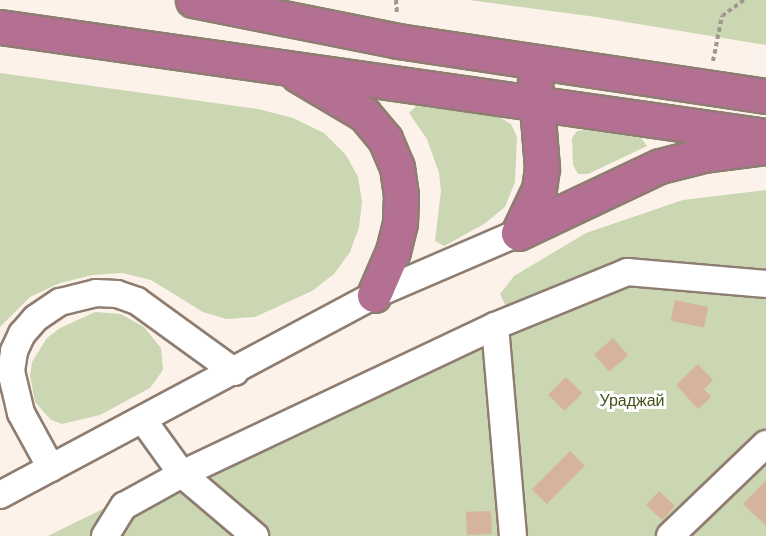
<!DOCTYPE html>
<html>
<head>
<meta charset="utf-8">
<style>
	body { margin:0 }
	#map { position:relative; width:766px; height:536px; overflow:hidden; background:#fdf2ea; font-family:"Work Sans",sans-serif }
	div>[style] { position:absolute }
	.green>* { inset:0; background:#cbd7b2 }
	.building>* { inset:0; background:#d6b49c; transform-origin:0 0 }
	.path>* { height:4px; margin-top:-2px; transform-origin:0; background:repeating-linear-gradient(90deg,#a09790 0 4.5px,transparent 0 7.5px) }
	.roads { filter:drop-shadow(2px 0 #8e7d71) drop-shadow(-2px 0 #8e7d71) drop-shadow(0 2px #8e7d71) drop-shadow(0 -2px #8e7d71) }
	.minor>* { height:26px; margin:-13px; padding:0 13px; transform-origin:13px; border-radius:13px; background:#fff }
	.highway>* { height:33px; margin:-16.5px; padding:0 16.5px; transform-origin:16.5px; border-radius:16.5px; background:#b47093 }
	span { translate:-50% -50%; white-space:nowrap; text-align:center; line-height:1.15; -webkit-text-stroke:6px #fff; paint-order:stroke }
	.park-label { font-size:16px; color:#45531b }
</style>
</head>
<body>
<div id="map">
	<div class="green">
		<i style="clip-path:polygon(469px 0,766px 0,766px 45px,596px 17px)"></i>
		<i style="clip-path:polygon(0 73px,258px 109px,293px 118px,324px 133px,346px 155px,358px 177px,362px 202px,359px 227px,350px 252px,334px 274px,312px 291px,255px 317px,226px 319px,203px 312px,151px 280px,122px 273px,93px 275px,60px 283px,30px 297px,0 327px)"></i>
		<i style="clip-path:polygon(416px 106px,498px 116px,511px 124px,517px 137px,515px 182px,505px 207px,484px 224px,444px 246px,435px 241px,441px 191px,439px 173px,427px 139px,409px 113px)"></i>
		<i style="clip-path:polygon(586px 130px,641px 138px,647px 146px,588px 174px,578px 174px,573px 165px,572px 138px,577px 131px)"></i>
		<i style="clip-path:polygon(766px 190px,766px 536px,48px 536px,511px 307px,506px 306px,500px 294px,514px 276px,586px 233px,683px 200px)"></i>
		<i style="clip-path:polygon(95px 312px,121px 314px,144px 327px,161px 348px,163px 370px,150px 388px,100px 415px,62px 424px,51px 420px,35px 402px,30px 376px,32px 362px,47px 338px,60px 328px)"></i>
	</div>
	<div class="building">
		<i style="left:675px;top:300px;width:34px;height:21px;rotate:12deg"></i>
		<i style="left:613px;top:338px;width:23px;height:25px;rotate:49deg"></i>
		<i style="clip-path:polygon(698px 364px,713px 380px,704px 389px,711px 397px,698px 409px,676px 385px)"></i>
		<i style="left:566px;top:377px;width:23px;height:25px;rotate:45deg"></i>
		<i style="left:570px;top:451px;width:21px;height:54px;rotate:45deg"></i>
		<i style="clip-path:polygon(766px 480px,766px 526px,743px 504px)"></i>
		<i style="left:659px;top:491px;width:22px;height:19px;rotate:43deg"></i>
		<i style="left:491px;top:511px;width:23px;height:25px;rotate:88deg"></i>
	</div>
	<div class="path">
		<i style="left:396px;top:0;width:14px;rotate:86deg"></i>
		<i style="left:713px;top:61px;width:46px;rotate:-78.7deg"></i>
		<i style="left:722px;top:16px;width:27px;rotate:-36deg"></i>
	</div>
	<div class="roads">
		<div class="minor">
			<i style="left:495px;top:326px;width:211px;rotate:85.1deg"></i>
			<i style="left:143px;top:420px;width:67px;rotate:54.2deg"></i>
			<i style="left:182px;top:474px;width:96px;rotate:40.3deg"></i>
			<i style="left:51px;top:468px;width:63px;rotate:-118.6deg"></i>
			<i style="left:21px;top:413px;width:43px;rotate:-103.4deg"></i>
			<i style="left:11px;top:371px;width:20px;rotate:-81deg"></i>
			<i style="left:14px;top:351px;width:19px;rotate:-65deg"></i>
			<i style="left:22px;top:334px;width:21px;rotate:-49deg"></i>
			<i style="left:36px;top:318px;width:29px;rotate:-34deg"></i>
			<i style="left:60px;top:302px;width:37px;rotate:-14deg"></i>
			<i style="left:96px;top:293px;width:21px;rotate:3deg"></i>
			<i style="left:117px;top:294px;width:21px;rotate:19deg"></i>
			<i style="left:137px;top:301px;width:121px;rotate:35.9deg"></i>
			<i style="left:0;top:495px;width:424px;rotate:-28.1deg"></i>
			<i style="left:374px;top:295px;width:157px;rotate:-23.3deg"></i>
			<i style="left:105px;top:536px;width:36px;rotate:-58deg"></i>
			<i style="left:124px;top:506px;width:66px;rotate:-28.9deg"></i>
			<i style="left:182px;top:474px;width:346px;rotate:-25.3deg"></i>
			<i style="left:495px;top:326px;width:143px;rotate:-22.2deg"></i>
			<i style="left:627px;top:272px;width:140px;rotate:4.9deg"></i>
			<i style="left:670px;top:536px;width:133px;rotate:-43.8deg"></i>
		</div>
		<div class="highway">
			<i style="left:193px;top:0;width:209px;rotate:11.3deg"></i>
			<i style="left:398px;top:41px;width:372px;rotate:8.5deg"></i>
			<i style="left:0;top:27px;width:774px;rotate:8.1deg"></i>
			<i style="left:298px;top:75px;width:77px;rotate:30.6deg"></i>
			<i style="left:364px;top:114px;width:33px;rotate:50deg"></i>
			<i style="left:385px;top:139px;width:30px;rotate:67deg"></i>
			<i style="left:397px;top:167px;width:28px;rotate:82deg"></i>
			<i style="left:401px;top:195px;width:28px;rotate:92deg"></i>
			<i style="left:400px;top:223px;width:29px;rotate:104deg"></i>
			<i style="left:393px;top:251px;width:48px;rotate:113.4deg"></i>
			<i style="left:518px;top:233px;width:157px;rotate:-25.3deg"></i>
			<i style="left:660px;top:166px;width:45px;rotate:-14deg"></i>
			<i style="left:704px;top:155px;width:63px;rotate:-7.4deg"></i>
			<i style="left:518px;top:233px;width:49px;rotate:-64.5deg"></i>
			<i style="left:539px;top:189px;width:21px;rotate:-82deg"></i>
			<i style="left:542px;top:168px;width:87px;rotate:-94.6deg"></i>
		</div>
	</div>
	<div class="park-label">
		<span style="left:632px;top:401px">Ураджай</span>
	</div>
</div>
</body>
</html>
